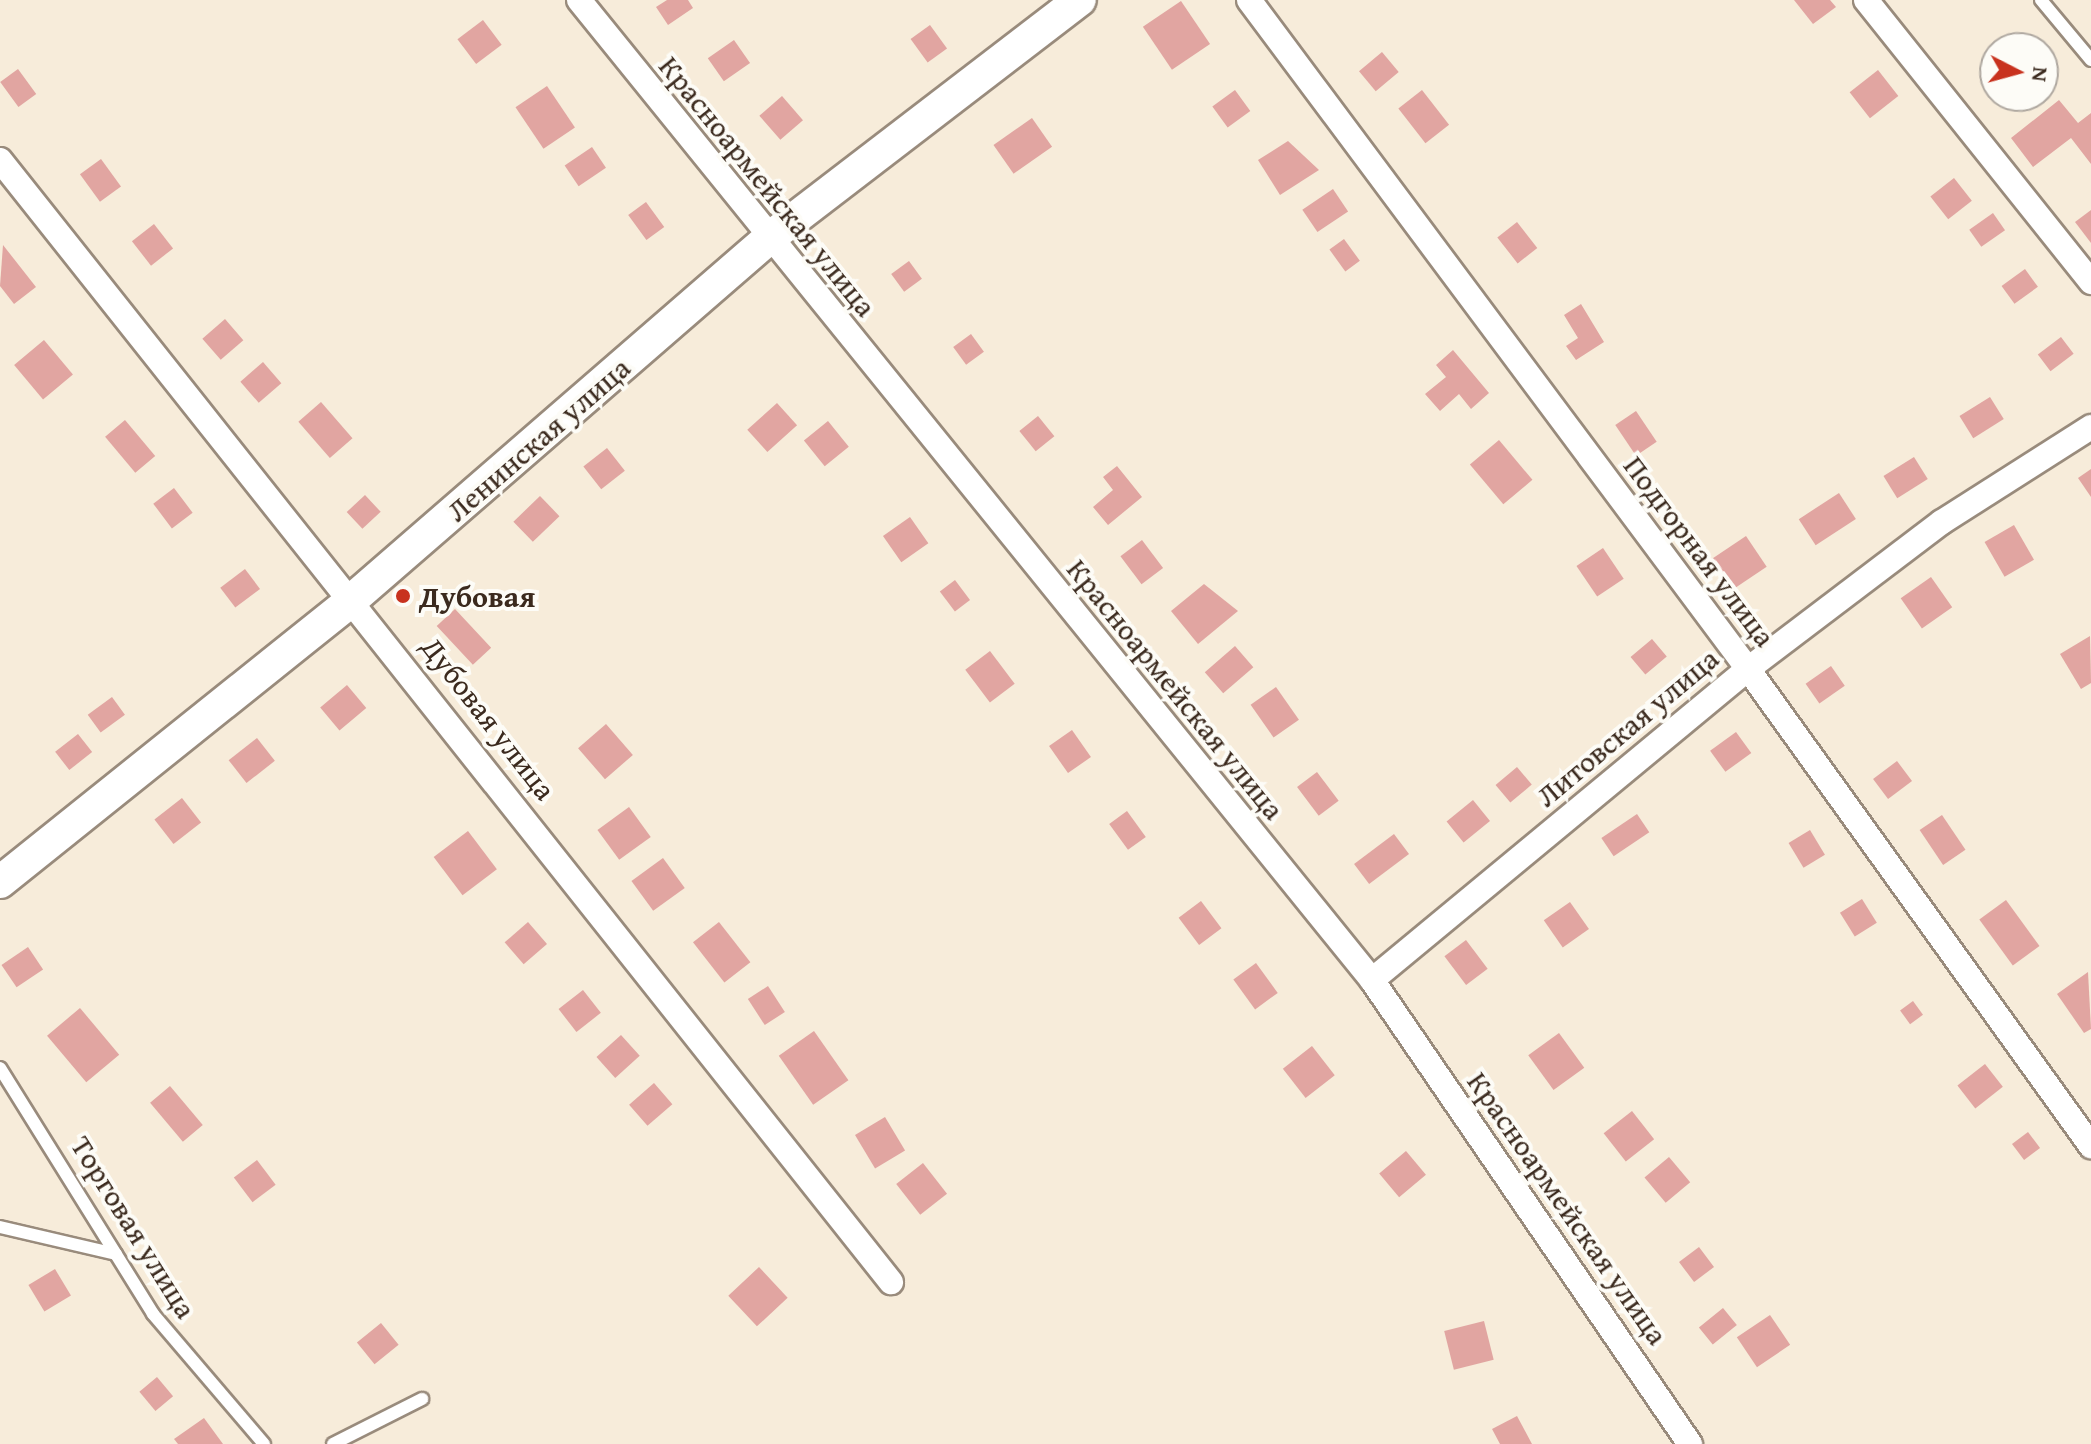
<!DOCTYPE html>
<html>
<head>
<meta charset="utf-8">
<style>
	body { margin:0 }
	#map { position:relative; width:2091px; height:1444px; overflow:hidden; background:#f7ecda; font-family:"Gentium Book Plus",serif }
	div>[style] { position:absolute }
	.building>* { inset:0; background:#e1a5a1; transform-origin:0 0 }
	.roads { filter:drop-shadow(2px 0 #998b7c) drop-shadow(-2px 0 #998b7c) drop-shadow(0 2px #998b7c) drop-shadow(0 -2px #998b7c) }
	.lane>* { height:12px; margin:-6px; padding:0 6px; transform-origin:6px; border-radius:6px; background:#fff }
	.street>* { height:24px; margin:-12px; padding:0 12px; transform-origin:12px; border-radius:12px; background:#fff }
	.secondary>* { height:32px; margin:-16px; padding:0 16px; transform-origin:16px; border-radius:16px; background:#fff }
	.dots>* { width:22px; height:22px; translate:-50% -50%; box-sizing:border-box; border:4px solid #fdfcf7; border-radius:50% }
	span { translate:-50% -50%; white-space:nowrap; text-align:center; line-height:1.15; -webkit-text-stroke:8px #fdfcf7; paint-order:stroke }
	.street-label { font-size:30px; color:#3b2a1e }
	.poi-label { font-size:30px; color:#3b2a1e; font-weight:700 }
	.left { translate:0 -50%; text-align:left }
	.north { position:absolute; left:1979px; top:32px; width:80px; height:80px; box-sizing:border-box; background:#fdfcf7; border:2px solid #afa8a0; border-radius:50%; rotate:96deg; font-size:22px; font-weight:700; line-height:32px; text-align:center; color:#3b2a1e }
	.north::after { content:''; display:block; margin:auto; width:28px; height:36px; background:#c8321e; clip-path:polygon(50% 0,100% 100%,50% 72%,0 100%) }
</style>
</head>
<body>
<div id="map">
	<div class="building">
		<i style="clip-path:polygon(667px 0,688px 0,693px 8px,668px 25px,656px 7px)"></i>
		<i style="clip-path:polygon(1794px 0,1830px 0,1836px 7px,1813px 24px)"></i>
		<i style="left:1181px;top:1px;width:52px;height:46px;rotate:56deg"></i>
		<i style="left:483px;top:20px;width:31px;height:32px;rotate:53deg"></i>
		<i style="left:930px;top:25px;width:29px;height:24px;rotate:54deg"></i>
		<i style="left:734px;top:40px;width:28px;height:32px;rotate:55deg"></i>
		<i style="left:1382px;top:52px;width:26px;height:30px;rotate:50deg"></i>
		<i style="left:18px;top:69px;width:31px;height:22px;rotate:54deg"></i>
		<i style="left:1878px;top:70px;width:33px;height:36px;rotate:52deg"></i>
		<i style="left:547px;top:86px;width:50px;height:38px;rotate:56deg"></i>
		<i style="left:1235px;top:90px;width:26px;height:28px;rotate:54deg"></i>
		<i style="left:1422px;top:90px;width:44px;height:30px;rotate:52deg"></i>
		<i style="left:782px;top:96px;width:32px;height:30px;rotate:49deg"></i>
		<i style="clip-path:polygon(2059px 100px,2078px 123px,2091px 113px,2091px 164px,2071px 138px,2033px 167px,2011px 138px)"></i>
		<i style="left:1032px;top:118px;width:35px;height:47px;rotate:55deg"></i>
		<i style="clip-path:polygon(1288px 141px,1319px 170px,1280px 195px,1258px 160px)"></i>
		<i style="left:592px;top:147px;width:25px;height:33px;rotate:56deg"></i>
		<i style="left:101px;top:159px;width:34px;height:26px;rotate:54deg"></i>
		<i style="left:1954px;top:178px;width:29px;height:30px;rotate:52deg"></i>
		<i style="left:1333px;top:189px;width:27px;height:37px;rotate:56deg"></i>
		<i style="left:646px;top:202px;width:31px;height:22px;rotate:54deg"></i>
		<i style="clip-path:polygon(2091px 210px,2091px 243px,2075px 222px)"></i>
		<i style="left:1993px;top:213px;width:21px;height:29px;rotate:55deg"></i>
		<i style="left:1517px;top:222px;width:33px;height:25px;rotate:52deg"></i>
		<i style="left:154px;top:224px;width:31px;height:28px;rotate:52deg"></i>
		<i style="left:1344px;top:239px;width:27px;height:18px;rotate:54deg"></i>
		<i style="clip-path:polygon(3px 245px,36px 287px,14px 304px,0 286px)"></i>
		<i style="left:909px;top:261px;width:22px;height:22px;rotate:54deg"></i>
		<i style="left:2025px;top:269px;width:22px;height:29px;rotate:54deg"></i>
		<i style="clip-path:polygon(1581px 304px,1604px 342px,1576px 360px,1566px 346px,1578px 338px,1564px 315px)"></i>
		<i style="left:225px;top:319px;width:28px;height:30px;rotate:49deg"></i>
		<i style="left:971px;top:334px;width:22px;height:22px;rotate:54deg"></i>
		<i style="left:2061px;top:337px;width:21px;height:29px;rotate:53deg"></i>
		<i style="left:44px;top:340px;width:45px;height:39px;rotate:50deg"></i>
		<i style="clip-path:polygon(1453px 350px,1489px 393px,1471px 409px,1459px 394px,1440px 411px,1425px 394px,1446px 377px,1436px 365px)"></i>
		<i style="left:263px;top:362px;width:28px;height:30px;rotate:49deg"></i>
		<i style="left:1990px;top:397px;width:26px;height:36px;rotate:58deg"></i>
		<i style="left:321px;top:402px;width:48px;height:30px;rotate:49deg"></i>
		<i style="left:777px;top:403px;width:30px;height:40px;rotate:48deg"></i>
		<i style="left:1636px;top:411px;width:37px;height:25px;rotate:56deg"></i>
		<i style="left:1038px;top:416px;width:26px;height:24px;rotate:51deg"></i>
		<i style="left:125px;top:420px;width:47px;height:26px;rotate:50deg"></i>
		<i style="left:828px;top:421px;width:33px;height:31px;rotate:51deg"></i>
		<i style="left:1499px;top:440px;width:52px;height:38px;rotate:50deg"></i>
		<i style="left:607px;top:448px;width:29px;height:30px;rotate:52deg"></i>
		<i style="left:1914px;top:457px;width:26px;height:36px;rotate:58deg"></i>
		<i style="clip-path:polygon(1117px 466px,1142px 497px,1108px 525px,1093px 507px,1113px 490px,1103px 477px)"></i>
		<i style="clip-path:polygon(2091px 469px,2091px 497px,2078px 478px)"></i>
		<i style="left:174px;top:488px;width:31px;height:26px;rotate:53deg"></i>
		<i style="left:1839px;top:493px;width:31px;height:48px;rotate:57deg"></i>
		<i style="left:365px;top:495px;width:23px;height:25px;rotate:47deg"></i>
		<i style="left:540px;top:496px;width:28px;height:37px;rotate:46deg"></i>
		<i style="left:910px;top:517px;width:32px;height:33px;rotate:55deg"></i>
		<i style="left:2014px;top:525px;width:40px;height:34px;rotate:60deg"></i>
		<i style="left:1746px;top:536px;width:37px;height:40px;rotate:56deg"></i>
		<i style="left:1142px;top:540px;width:35px;height:27px;rotate:53deg"></i>
		<i style="left:1603px;top:548px;width:37px;height:32px;rotate:56deg"></i>
		<i style="left:245px;top:569px;width:25px;height:31px;rotate:53deg"></i>
		<i style="left:1931px;top:577px;width:37px;height:37px;rotate:55deg"></i>
		<i style="left:955px;top:580px;width:25px;height:19px;rotate:53deg"></i>
		<i style="clip-path:polygon(1204px 584px,1238px 611px,1198px 644px,1171px 611px)"></i>
		<i style="left:455px;top:609px;width:53px;height:25px;rotate:47deg"></i>
		<i style="clip-path:polygon(2090px 636px,2091px 683px,2081px 689px,2060px 654px)"></i>
		<i style="left:1652px;top:639px;width:23px;height:28px;rotate:50deg"></i>
		<i style="left:1235px;top:646px;width:28px;height:40px;rotate:49deg"></i>
		<i style="left:990px;top:651px;width:41px;height:31px;rotate:53deg"></i>
		<i style="left:1831px;top:666px;width:24px;height:31px;rotate:55deg"></i>
		<i style="left:347px;top:685px;width:30px;height:35px;rotate:50deg"></i>
		<i style="left:1276px;top:687px;width:40px;height:31px;rotate:55deg"></i>
		<i style="left:112px;top:697px;width:22px;height:30px;rotate:54deg"></i>
		<i style="left:606px;top:724px;width:41px;height:37px;rotate:49deg"></i>
		<i style="left:1072px;top:730px;width:33px;height:28px;rotate:55deg"></i>
		<i style="left:1736px;top:732px;width:26px;height:32px;rotate:54deg"></i>
		<i style="left:78px;top:734px;width:23px;height:29px;rotate:52deg"></i>
		<i style="left:257px;top:738px;width:29px;height:36px;rotate:52deg"></i>
		<i style="left:1897px;top:761px;width:25px;height:30px;rotate:53deg"></i>
		<i style="left:1517px;top:767px;width:23px;height:28px;rotate:50deg"></i>
		<i style="left:1317px;top:772px;width:36px;height:25px;rotate:53deg"></i>
		<i style="left:182px;top:798px;width:31px;height:35px;rotate:52deg"></i>
		<i style="left:1473px;top:800px;width:27px;height:34px;rotate:51deg"></i>
		<i style="left:629px;top:807px;width:37px;height:39px;rotate:54deg"></i>
		<i style="left:1127px;top:811px;width:32px;height:22px;rotate:54deg"></i>
		<i style="left:1637px;top:814px;width:22px;height:43px;rotate:56deg"></i>
		<i style="left:1942px;top:815px;width:42px;height:27px;rotate:56deg"></i>
		<i style="left:1810px;top:830px;width:29px;height:25px;rotate:59deg"></i>
		<i style="left:468px;top:831px;width:48px;height:43px;rotate:53deg"></i>
		<i style="left:1394px;top:834px;width:25px;height:50px;rotate:53deg"></i>
		<i style="left:663px;top:858px;width:37px;height:39px;rotate:54deg"></i>
		<i style="left:1862px;top:899px;width:28px;height:26px;rotate:58deg"></i>
		<i style="left:2006px;top:900px;width:57px;height:33px;rotate:54deg"></i>
		<i style="left:1201px;top:901px;width:34px;height:28px;rotate:53deg"></i>
		<i style="left:1570px;top:902px;width:33px;height:32px;rotate:55deg"></i>
		<i style="left:528px;top:922px;width:29px;height:31px;rotate:49deg"></i>
		<i style="left:719px;top:922px;width:51px;height:33px;rotate:52deg"></i>
		<i style="left:1466px;top:940px;width:36px;height:27px;rotate:53deg"></i>
		<i style="left:28px;top:947px;width:27px;height:32px;rotate:56deg"></i>
		<i style="left:1256px;top:963px;width:37px;height:28px;rotate:54deg"></i>
		<i style="clip-path:polygon(2088px 972px,2091px 1029px,2084px 1033px,2057px 994px)"></i>
		<i style="left:768px;top:986px;width:31px;height:24px;rotate:57deg"></i>
		<i style="left:583px;top:990px;width:29px;height:31px;rotate:52deg"></i>
		<i style="left:1913px;top:1001px;width:17px;height:16px;rotate:54deg"></i>
		<i style="left:80px;top:1008px;width:61px;height:43px;rotate:50deg"></i>
		<i style="left:814px;top:1031px;width:60px;height:43px;rotate:55deg"></i>
		<i style="left:1559px;top:1033px;width:43px;height:38px;rotate:54deg"></i>
		<i style="left:621px;top:1035px;width:28px;height:33px;rotate:48deg"></i>
		<i style="left:1312px;top:1046px;width:37px;height:37px;rotate:52deg"></i>
		<i style="left:1985px;top:1064px;width:29px;height:35px;rotate:52deg"></i>
		<i style="left:654px;top:1083px;width:28px;height:33px;rotate:49deg"></i>
		<i style="left:170px;top:1086px;width:51px;height:26px;rotate:50deg"></i>
		<i style="left:1632px;top:1111px;width:36px;height:36px;rotate:52deg"></i>
		<i style="left:885px;top:1117px;width:39px;height:35px;rotate:59deg"></i>
		<i style="left:2028px;top:1132px;width:20px;height:20px;rotate:53deg"></i>
		<i style="left:1406px;top:1151px;width:31px;height:35px;rotate:50deg"></i>
		<i style="left:1669px;top:1157px;width:33px;height:32px;rotate:50deg"></i>
		<i style="left:257px;top:1160px;width:31px;height:29px;rotate:53deg"></i>
		<i style="left:923px;top:1163px;width:39px;height:34px;rotate:52deg"></i>
		<i style="left:1699px;top:1247px;width:25px;height:25px;rotate:53deg"></i>
		<i style="left:759px;top:1267px;width:42px;height:42px;rotate:47deg"></i>
		<i style="left:55px;top:1269px;width:31px;height:31px;rotate:59deg"></i>
		<i style="left:1723px;top:1308px;width:22px;height:31px;rotate:51deg"></i>
		<i style="left:1770px;top:1315px;width:36px;height:40px;rotate:56deg"></i>
		<i style="left:1484px;top:1321px;width:40px;height:41px;rotate:76deg"></i>
		<i style="left:381px;top:1323px;width:28px;height:31px;rotate:51deg"></i>
		<i style="left:157px;top:1377px;width:25px;height:23px;rotate:50deg"></i>
		<i style="clip-path:polygon(1517px 1416px,1532px 1444px,1500px 1444px,1492px 1429px)"></i>
		<i style="clip-path:polygon(204px 1418px,223px 1444px,178px 1444px,174px 1439px)"></i>
	</div>
	<div class="roads">
		<div class="lane">
			<i style="left:2041px;top:0;width:78px;rotate:50.2deg"></i>
			<i style="left:0;top:1068px;width:290px;rotate:58.1deg"></i>
			<i style="left:153px;top:1314px;width:171px;rotate:49.5deg"></i>
			<i style="left:0;top:1227px;width:119px;rotate:13.1deg"></i>
			<i style="left:333px;top:1444px;width:100px;rotate:-26.8deg"></i>
		</div>
		<div class="street">
			<i style="left:579px;top:0;width:1261px;rotate:51.02deg"></i>
			<i style="left:1372px;top:980px;width:563px;rotate:55.58deg"></i>
			<i style="left:1249px;top:0;width:835px;rotate:53.28deg"></i>
			<i style="left:1748px;top:669px;width:588px;rotate:54.28deg"></i>
			<i style="left:1866px;top:0;width:361px;rotate:51.4deg"></i>
			<i style="left:0;top:160px;width:1433px;rotate:51.55deg"></i>
			<i style="left:1372px;top:980px;width:488px;rotate:-39.6deg"></i>
			<i style="left:1748px;top:669px;width:243px;rotate:-37.2deg"></i>
			<i style="left:1942px;top:522px;width:177px;rotate:-32.5deg"></i>
		</div>
		<div class="secondary">
			<i style="left:0;top:882px;width:454px;rotate:-38.7deg"></i>
			<i style="left:354px;top:598px;width:548px;rotate:-40.93deg"></i>
			<i style="left:768px;top:239px;width:393px;rotate:-37.5deg"></i>
		</div>
	</div>
	<div class="dots">
		<i style="left:403px;top:596px;background:#c8321e"></i>
	</div>
	<div class="street-label">
		<span style="left:768px;top:186px;rotate:51deg">Красноармейская улица</span>
		<span style="left:538px;top:439px;rotate:-41deg">Ленинская улица</span>
		<span style="left:1700px;top:551px;rotate:53deg">Подгорная улица</span>
		<span style="left:1176px;top:689px;rotate:51deg">Красноармейская улица</span>
		<span style="left:489px;top:718px;rotate:52deg">Дубовая улица</span>
		<span style="left:1627px;top:727px;rotate:-40deg">Литовская улица</span>
		<span style="left:1568px;top:1208px;rotate:55deg">Красноармейская улица</span>
		<span style="left:134px;top:1227px;rotate:58deg">Торговая улица</span>
	</div>
	<div class="poi-label">
		<span class="left" style="left:419px;top:596px">Дубовая</span>
	</div>
	<div class="north">N</div>
</div>
</body>
</html>
